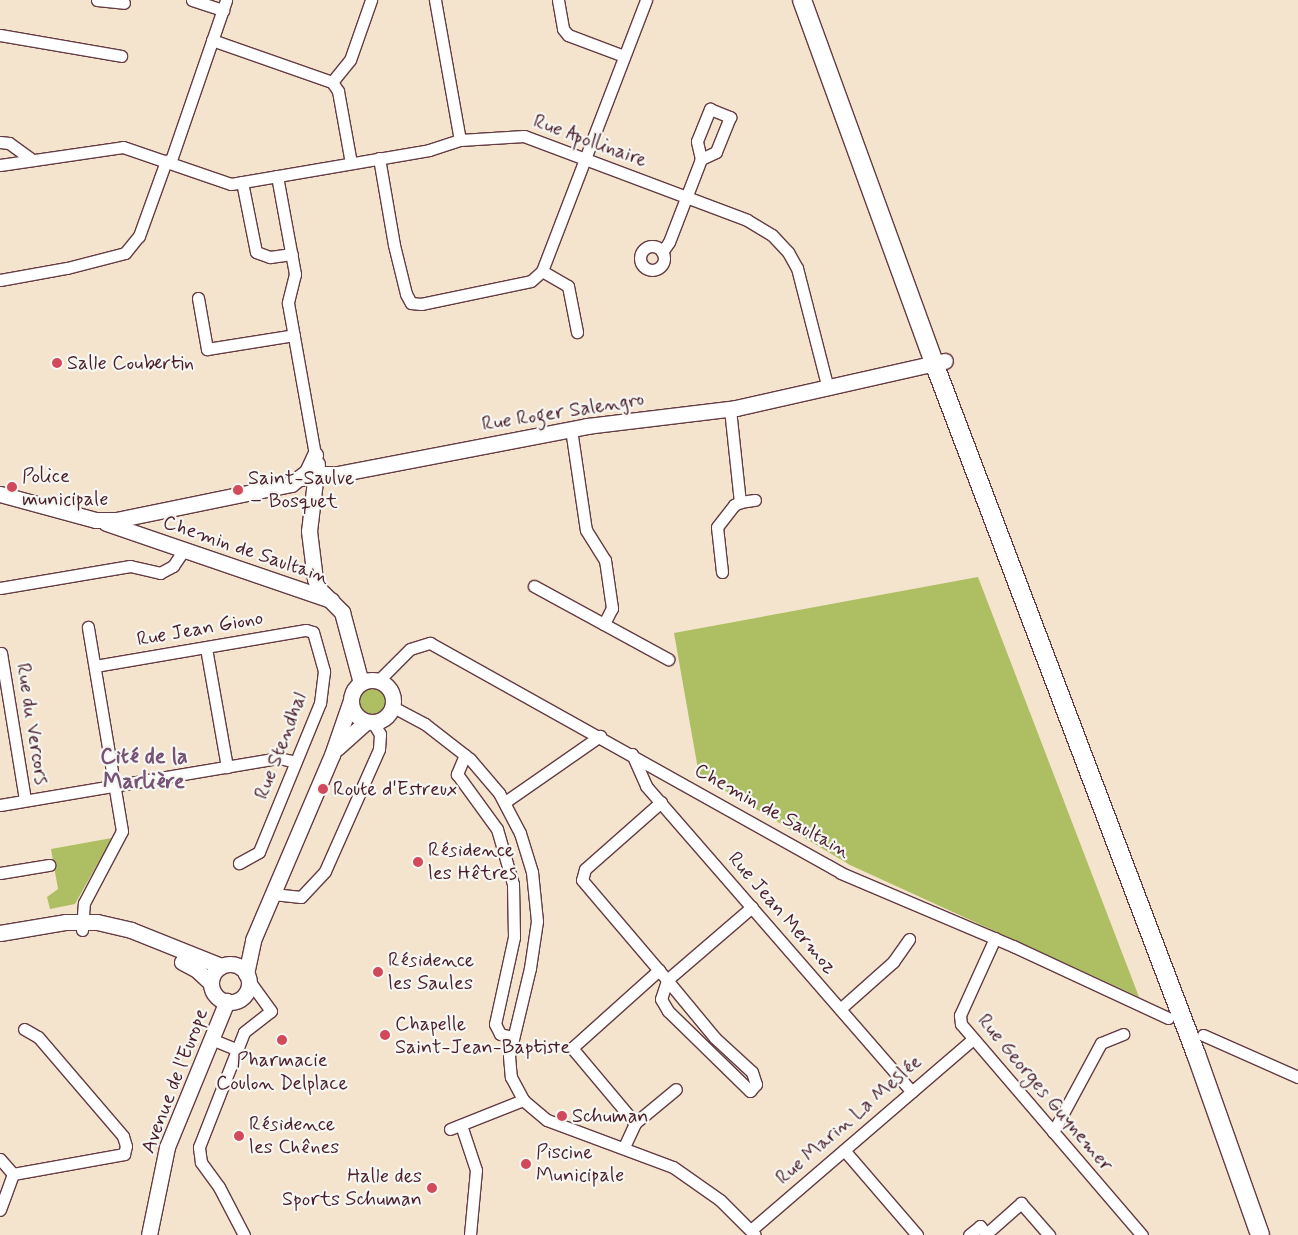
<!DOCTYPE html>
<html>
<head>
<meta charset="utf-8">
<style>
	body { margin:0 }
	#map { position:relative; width:1298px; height:1235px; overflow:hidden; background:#f4e3cd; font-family:Mynerve,sans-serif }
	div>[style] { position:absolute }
	.green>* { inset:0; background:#adbf62 }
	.round { border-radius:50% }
	.roads { filter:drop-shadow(1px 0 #643c43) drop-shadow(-1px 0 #643c43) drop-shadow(0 1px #643c43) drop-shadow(0 -1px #643c43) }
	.street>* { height:11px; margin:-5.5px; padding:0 5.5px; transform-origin:5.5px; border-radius:5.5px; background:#fff }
	.street>.ring { margin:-5.5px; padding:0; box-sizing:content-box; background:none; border:11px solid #fff; border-radius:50% }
	.secondary>* { height:15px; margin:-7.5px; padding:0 7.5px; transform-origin:7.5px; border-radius:7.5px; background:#fff }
	.secondary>.ring { margin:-7.5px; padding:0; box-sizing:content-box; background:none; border:15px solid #fff; border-radius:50% }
	.primary>* { height:18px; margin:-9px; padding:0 9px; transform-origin:9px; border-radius:9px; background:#fff }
	.dots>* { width:14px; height:14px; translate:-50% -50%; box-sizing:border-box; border:2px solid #f6f6f2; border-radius:50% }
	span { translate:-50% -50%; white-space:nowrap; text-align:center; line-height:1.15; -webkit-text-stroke:4.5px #f6f6f2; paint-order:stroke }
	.street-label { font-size:20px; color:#4a1f2b }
	.poi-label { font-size:20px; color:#4a1f2b }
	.left { translate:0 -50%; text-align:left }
	.right { translate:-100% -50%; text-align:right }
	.quarter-label { font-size:22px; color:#765375; font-weight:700 }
</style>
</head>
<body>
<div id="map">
	<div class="green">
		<i style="clip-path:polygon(978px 577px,1139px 997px,850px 865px,699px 775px,674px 633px)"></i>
		<i class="round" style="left:358px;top:688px;width:28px;height:28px"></i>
		<i style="clip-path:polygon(112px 838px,75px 904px,50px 909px,47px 897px,58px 889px,51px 849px)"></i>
	</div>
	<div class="roads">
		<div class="street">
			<i style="left:97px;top:0;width:27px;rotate:6deg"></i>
			<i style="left:192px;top:0;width:33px;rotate:18deg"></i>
			<i style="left:435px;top:0;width:142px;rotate:79.9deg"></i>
			<i style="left:558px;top:0;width:29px;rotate:80deg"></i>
			<i style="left:563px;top:29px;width:8px;rotate:50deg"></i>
			<i style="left:568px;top:35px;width:60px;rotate:20.6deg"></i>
			<i style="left:0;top:35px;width:123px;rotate:9.8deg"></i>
			<i style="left:212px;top:40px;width:127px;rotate:19.3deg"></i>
			<i style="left:332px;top:82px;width:11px;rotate:56deg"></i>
			<i style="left:338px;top:91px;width:73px;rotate:79.8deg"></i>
			<i style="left:332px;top:82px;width:28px;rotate:-51deg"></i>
			<i style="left:350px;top:60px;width:64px;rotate:-70.7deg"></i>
			<i style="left:0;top:142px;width:9px;rotate:6deg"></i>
			<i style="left:9px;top:143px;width:29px;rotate:36deg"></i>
			<i style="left:379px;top:158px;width:88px;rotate:80.2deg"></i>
			<i style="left:394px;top:245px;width:50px;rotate:76.2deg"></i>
			<i style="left:406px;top:294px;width:10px;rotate:61deg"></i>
			<i style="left:411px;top:303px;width:10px;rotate:6deg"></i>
			<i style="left:421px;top:304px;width:112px;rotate:-11.8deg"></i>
			<i style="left:531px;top:281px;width:15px;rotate:-42deg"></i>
			<i style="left:542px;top:271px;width:290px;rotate:-69deg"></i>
			<i style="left:170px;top:163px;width:172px;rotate:-71deg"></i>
			<i style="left:0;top:165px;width:124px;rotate:-8.3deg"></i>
			<i style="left:123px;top:147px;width:114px;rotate:18.9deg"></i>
			<i style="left:231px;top:184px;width:201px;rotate:-9.7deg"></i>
			<i style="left:429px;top:150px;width:33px;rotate:-18deg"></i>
			<i style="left:460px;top:140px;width:64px;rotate:-3.6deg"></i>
			<i style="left:524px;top:136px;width:238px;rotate:20.6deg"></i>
			<i style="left:747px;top:220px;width:29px;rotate:31deg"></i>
			<i style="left:772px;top:235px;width:23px;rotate:47deg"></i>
			<i style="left:788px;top:252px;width:18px;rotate:61deg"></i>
			<i style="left:797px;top:268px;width:125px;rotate:75.6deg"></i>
			<i style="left:277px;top:176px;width:100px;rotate:79.6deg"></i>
			<i style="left:295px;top:274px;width:30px;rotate:104deg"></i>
			<i style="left:288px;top:303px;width:154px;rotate:79.9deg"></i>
			<i style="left:242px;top:182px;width:71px;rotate:78.7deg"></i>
			<i style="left:256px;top:252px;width:15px;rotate:20deg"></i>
			<i style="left:270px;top:257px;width:22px;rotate:-8deg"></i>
			<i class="ring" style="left:640px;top:246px;width:13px;height:13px"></i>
			<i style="left:662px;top:252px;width:12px;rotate:-55deg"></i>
			<i style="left:669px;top:242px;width:89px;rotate:-68.9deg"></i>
			<i style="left:701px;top:159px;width:18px;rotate:-103deg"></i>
			<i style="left:697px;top:141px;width:35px;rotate:-68deg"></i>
			<i style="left:710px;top:109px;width:22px;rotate:22deg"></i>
			<i style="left:730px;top:117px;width:38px;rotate:112deg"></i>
			<i style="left:716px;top:152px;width:17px;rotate:155deg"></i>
			<i style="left:542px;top:271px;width:30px;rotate:30deg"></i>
			<i style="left:568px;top:286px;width:47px;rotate:78.9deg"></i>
			<i style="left:0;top:280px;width:68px;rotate:-10.2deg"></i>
			<i style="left:67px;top:268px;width:60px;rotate:-14.5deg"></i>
			<i style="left:125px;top:253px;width:22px;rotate:-51deg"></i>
			<i style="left:139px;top:236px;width:80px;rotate:-70.2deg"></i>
			<i style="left:198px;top:298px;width:52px;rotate:80deg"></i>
			<i style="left:207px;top:349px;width:88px;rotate:-9.1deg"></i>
			<i style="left:730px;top:409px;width:94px;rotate:83.9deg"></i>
			<i style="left:740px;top:502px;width:15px;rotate:-8deg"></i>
			<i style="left:571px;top:429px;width:102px;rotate:81.6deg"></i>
			<i style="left:586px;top:530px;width:36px;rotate:58deg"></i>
			<i style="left:605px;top:560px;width:49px;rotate:81.7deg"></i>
			<i style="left:612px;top:608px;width:18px;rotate:117deg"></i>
			<i style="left:722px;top:572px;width:45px;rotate:-96.3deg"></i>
			<i style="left:717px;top:527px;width:28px;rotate:-52deg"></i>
			<i style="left:734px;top:505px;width:7px;rotate:-27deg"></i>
			<i style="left:534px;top:586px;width:153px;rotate:28.6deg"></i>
			<i style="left:0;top:588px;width:132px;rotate:-9.6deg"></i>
			<i style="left:130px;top:566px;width:31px;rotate:13deg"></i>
			<i style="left:160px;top:573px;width:15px;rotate:-28deg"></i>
			<i style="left:173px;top:566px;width:18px;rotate:-56deg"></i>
			<i style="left:206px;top:648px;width:121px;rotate:80deg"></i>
			<i style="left:1px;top:653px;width:149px;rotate:80.7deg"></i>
			<i style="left:95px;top:666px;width:214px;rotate:-9.7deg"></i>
			<i style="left:306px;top:630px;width:7px;rotate:16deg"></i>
			<i style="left:313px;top:632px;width:41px;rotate:74.2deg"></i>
			<i style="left:324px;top:671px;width:32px;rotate:97deg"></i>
			<i style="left:320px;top:703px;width:161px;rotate:112.3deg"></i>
			<i style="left:259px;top:852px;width:23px;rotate:151deg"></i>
			<i style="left:378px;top:681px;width:45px;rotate:-45deg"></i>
			<i style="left:410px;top:649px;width:21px;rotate:-17deg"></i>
			<i style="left:430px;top:643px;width:471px;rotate:29.2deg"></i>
			<i style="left:841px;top:873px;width:187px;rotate:23deg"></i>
			<i style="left:1013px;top:946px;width:171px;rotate:24.9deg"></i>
			<i style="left:393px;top:707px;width:36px;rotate:28deg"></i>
			<i style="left:425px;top:724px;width:57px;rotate:37.9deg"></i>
			<i style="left:470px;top:759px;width:45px;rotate:49.5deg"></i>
			<i style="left:499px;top:793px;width:45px;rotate:62.3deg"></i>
			<i style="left:520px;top:833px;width:41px;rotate:72.9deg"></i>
			<i style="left:532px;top:872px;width:49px;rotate:84.2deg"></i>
			<i style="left:537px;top:921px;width:48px;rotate:98.5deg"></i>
			<i style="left:530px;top:968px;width:90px;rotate:103.4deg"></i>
			<i style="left:509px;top:1056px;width:21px;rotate:85deg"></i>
			<i style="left:511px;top:1077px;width:26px;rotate:62deg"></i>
			<i style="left:523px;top:1100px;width:31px;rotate:40deg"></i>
			<i style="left:547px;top:1120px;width:134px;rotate:20.5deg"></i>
			<i style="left:673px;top:1167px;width:57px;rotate:35.1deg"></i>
			<i style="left:720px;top:1200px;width:49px;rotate:45deg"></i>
			<i style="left:632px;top:754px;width:35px;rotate:66deg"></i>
			<i style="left:646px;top:786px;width:405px;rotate:49deg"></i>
			<i style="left:465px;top:755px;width:21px;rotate:113deg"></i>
			<i style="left:457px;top:774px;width:68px;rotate:54deg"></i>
			<i style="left:497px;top:829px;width:57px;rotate:73.8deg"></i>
			<i style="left:513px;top:884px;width:53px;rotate:88.9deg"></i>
			<i style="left:514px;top:937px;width:89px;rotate:102.3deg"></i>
			<i style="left:495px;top:1024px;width:11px;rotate:63deg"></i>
			<i style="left:500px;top:1034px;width:12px;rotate:14deg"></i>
			<i style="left:505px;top:802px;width:116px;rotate:-34.8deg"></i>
			<i style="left:661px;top:802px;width:101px;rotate:138.6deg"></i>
			<i style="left:585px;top:869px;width:11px;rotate:105deg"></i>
			<i style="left:582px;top:880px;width:131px;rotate:49.6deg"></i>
			<i style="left:667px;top:980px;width:75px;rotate:50.4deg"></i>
			<i style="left:715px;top:1038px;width:50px;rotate:42.6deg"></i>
			<i style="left:752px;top:1072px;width:13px;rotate:72deg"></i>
			<i style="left:756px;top:1084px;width:9px;rotate:131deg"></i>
			<i style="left:750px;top:1091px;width:115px;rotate:-135.7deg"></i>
			<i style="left:668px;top:1011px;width:14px;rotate:-120deg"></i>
			<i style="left:661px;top:999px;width:20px;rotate:-72deg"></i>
			<i style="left:667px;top:980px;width:112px;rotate:-40.7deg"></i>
			<i style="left:0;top:805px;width:283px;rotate:-9.6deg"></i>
			<i style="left:279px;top:758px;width:17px;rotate:13deg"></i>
			<i style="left:0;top:873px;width:50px;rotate:-9.3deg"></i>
			<i style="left:273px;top:894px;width:28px;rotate:6deg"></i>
			<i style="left:301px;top:897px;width:35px;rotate:-47deg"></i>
			<i style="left:325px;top:871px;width:133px;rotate:-66.1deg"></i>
			<i style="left:379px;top:749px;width:15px;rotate:-86deg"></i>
			<i style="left:380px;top:734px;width:13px;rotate:-122deg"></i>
			<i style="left:82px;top:930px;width:27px;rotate:-86deg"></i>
			<i style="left:84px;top:903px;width:81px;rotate:-62.2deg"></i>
			<i style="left:122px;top:831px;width:207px;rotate:-99.5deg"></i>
			<i style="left:995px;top:938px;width:85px;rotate:114.4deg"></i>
			<i style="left:960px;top:1015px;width:9px;rotate:84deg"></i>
			<i style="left:961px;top:1024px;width:278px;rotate:49.4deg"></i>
			<i style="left:840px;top:1009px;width:71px;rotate:-41.6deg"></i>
			<i style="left:893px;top:962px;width:28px;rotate:-55deg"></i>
			<i style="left:1203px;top:1035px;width:104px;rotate:23.9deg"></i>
			<i style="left:211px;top:1039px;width:27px;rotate:22deg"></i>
			<i style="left:635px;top:1123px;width:53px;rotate:-39.7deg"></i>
			<i style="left:461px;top:1125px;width:47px;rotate:71.6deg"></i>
			<i style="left:476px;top:1170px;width:65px;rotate:95.3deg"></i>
			<i style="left:450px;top:1129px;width:79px;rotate:-21.7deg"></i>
			<i style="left:1053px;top:1132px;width:101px;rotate:-61.7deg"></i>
			<i style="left:1101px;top:1043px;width:24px;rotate:-22deg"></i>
			<i style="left:624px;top:1147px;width:26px;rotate:-65deg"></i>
			<i style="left:635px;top:1123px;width:98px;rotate:-130deg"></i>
			<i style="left:572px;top:1048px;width:117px;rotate:-41.9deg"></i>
			<i style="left:844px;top:1150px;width:112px;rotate:49.3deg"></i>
			<i style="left:0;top:1159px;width:20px;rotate:49deg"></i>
			<i style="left:13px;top:1174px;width:38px;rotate:110deg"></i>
			<i style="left:13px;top:1174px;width:113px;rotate:-10.2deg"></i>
			<i style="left:124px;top:1154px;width:8px;rotate:-76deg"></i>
			<i style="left:126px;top:1146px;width:10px;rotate:-107deg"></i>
			<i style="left:123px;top:1136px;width:130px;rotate:-130.6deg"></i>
			<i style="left:38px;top:1037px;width:16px;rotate:-150deg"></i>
			<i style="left:751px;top:1230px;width:293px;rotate:-40.7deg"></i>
			<i style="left:244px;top:1235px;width:54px;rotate:-117.5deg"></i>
			<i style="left:219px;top:1187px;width:31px;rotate:-126deg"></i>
			<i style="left:201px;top:1162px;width:15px;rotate:-98deg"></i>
			<i style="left:199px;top:1147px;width:123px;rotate:-68.6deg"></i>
			<i style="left:244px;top:1032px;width:34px;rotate:-38deg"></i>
			<i style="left:271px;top:1011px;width:37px;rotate:-126deg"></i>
			<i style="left:969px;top:1235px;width:14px;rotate:-39deg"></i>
			<i style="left:980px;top:1226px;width:10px;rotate:53deg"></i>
			<i style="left:986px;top:1234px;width:47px;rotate:-41.5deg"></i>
			<i style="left:1021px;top:1203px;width:43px;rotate:48.8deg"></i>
		</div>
		<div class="secondary">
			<i style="left:317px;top:464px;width:67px;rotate:96.8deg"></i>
			<i style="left:309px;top:531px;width:48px;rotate:82.9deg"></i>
			<i style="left:315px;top:579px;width:11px;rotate:68deg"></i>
			<i style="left:319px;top:589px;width:33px;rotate:45deg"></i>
			<i style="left:342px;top:612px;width:73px;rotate:75deg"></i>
			<i style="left:301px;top:478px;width:14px;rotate:-17deg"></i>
			<i style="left:314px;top:474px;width:24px"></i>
			<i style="left:338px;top:474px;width:254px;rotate:-10.9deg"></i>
			<i style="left:587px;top:426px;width:150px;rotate:-6.9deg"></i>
			<i style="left:736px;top:408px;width:214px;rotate:-12.7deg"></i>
			<i style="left:0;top:494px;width:99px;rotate:15.2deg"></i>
			<i style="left:96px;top:520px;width:20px"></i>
			<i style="left:116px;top:520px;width:179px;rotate:-11.6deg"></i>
			<i style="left:291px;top:484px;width:20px;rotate:-37deg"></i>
			<i style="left:307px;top:472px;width:19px;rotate:-65deg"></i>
			<i style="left:106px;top:523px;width:238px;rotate:18.9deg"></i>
			<i class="ring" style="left:351px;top:680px;width:27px;height:27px"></i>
			<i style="left:337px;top:748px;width:39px;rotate:-42deg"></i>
			<i style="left:0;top:933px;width:67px;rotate:-9.5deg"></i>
			<i style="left:66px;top:922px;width:31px"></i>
			<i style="left:97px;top:922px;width:35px;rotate:13deg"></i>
			<i style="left:131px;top:930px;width:97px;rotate:21.8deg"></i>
			<i style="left:182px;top:962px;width:17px;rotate:28deg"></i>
			<i style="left:197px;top:970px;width:19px;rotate:43deg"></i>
			<i class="ring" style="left:211px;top:964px;width:23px;height:23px"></i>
			<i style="left:246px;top:974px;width:35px;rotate:-78deg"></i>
			<i style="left:253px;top:940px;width:201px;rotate:-66.9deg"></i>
			<i style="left:332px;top:755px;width:58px;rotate:-70.9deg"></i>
			<i style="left:149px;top:1235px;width:90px;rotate:-78.4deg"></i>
			<i style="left:167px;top:1147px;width:158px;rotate:-67.7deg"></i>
		</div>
		<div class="primary">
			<i style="left:802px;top:0;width:386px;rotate:70deg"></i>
			<i style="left:934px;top:363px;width:739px;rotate:69.24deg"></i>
			<i style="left:1196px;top:1054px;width:192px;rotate:70.5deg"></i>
		</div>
	</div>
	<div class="dots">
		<i style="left:57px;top:363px;background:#d1495b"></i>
		<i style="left:12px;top:487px;background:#d1495b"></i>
		<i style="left:238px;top:490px;background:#d1495b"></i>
		<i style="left:323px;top:789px;background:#d1495b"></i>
		<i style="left:418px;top:862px;background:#d1495b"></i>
		<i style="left:378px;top:972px;background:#d1495b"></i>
		<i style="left:385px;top:1035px;background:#d1495b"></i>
		<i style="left:282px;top:1040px;background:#d1495b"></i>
		<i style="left:562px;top:1116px;background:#d1495b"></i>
		<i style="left:239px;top:1136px;background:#d1495b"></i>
		<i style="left:526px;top:1164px;background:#d1495b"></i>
		<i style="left:432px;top:1188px;background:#d1495b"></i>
	</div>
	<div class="street-label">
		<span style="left:590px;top:141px;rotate:20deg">Rue Apollinaire</span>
		<span style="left:563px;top:412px;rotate:-9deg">Rue Roger Salengro</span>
		<span style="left:246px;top:550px;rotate:19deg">Chemin de Saultain</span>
		<span style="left:200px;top:629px;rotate:-10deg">Rue Jean Giono</span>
		<span style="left:32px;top:724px;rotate:81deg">Rue du Vercors</span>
		<span style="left:281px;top:746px;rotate:-69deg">Rue Stendhal</span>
		<span style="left:772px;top:811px;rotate:29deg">Chemin de Saultain</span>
		<span style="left:782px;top:913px;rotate:49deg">Rue Jean Mermoz</span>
		<span style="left:175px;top:1081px;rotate:-69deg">Avenue de l'Europe</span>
		<span style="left:1045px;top:1093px;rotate:50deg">Rue Georges Guynemer</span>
		<span style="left:849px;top:1120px;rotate:-41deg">Rue Marin La Meslée</span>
	</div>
	<div class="poi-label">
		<span class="left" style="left:67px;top:363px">Salle Coubertin</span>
		<span class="left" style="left:22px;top:488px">Police<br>municipale</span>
		<span class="left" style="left:248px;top:490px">Saint-Saulve<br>– Bosquet</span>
		<span class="left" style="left:333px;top:789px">Route d'Estreux</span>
		<span class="left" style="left:428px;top:862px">Résidence<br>les Hêtres</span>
		<span class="left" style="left:388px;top:972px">Résidence<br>les Saules</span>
		<span class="left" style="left:395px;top:1036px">Chapelle<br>Saint-Jean-Baptiste</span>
		<span style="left:282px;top:1072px">Pharmacie<br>Coulon Delplace</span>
		<span class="left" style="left:572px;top:1116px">Schuman</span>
		<span class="left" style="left:249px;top:1136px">Résidence<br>les Chênes</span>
		<span class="left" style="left:536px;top:1164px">Piscine<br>Municipale</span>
		<span class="right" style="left:422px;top:1188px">Halle des<br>Sports Schuman</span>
	</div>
	<div class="quarter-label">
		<span style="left:144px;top:770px">Cité de la<br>Marlière</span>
	</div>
</div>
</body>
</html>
